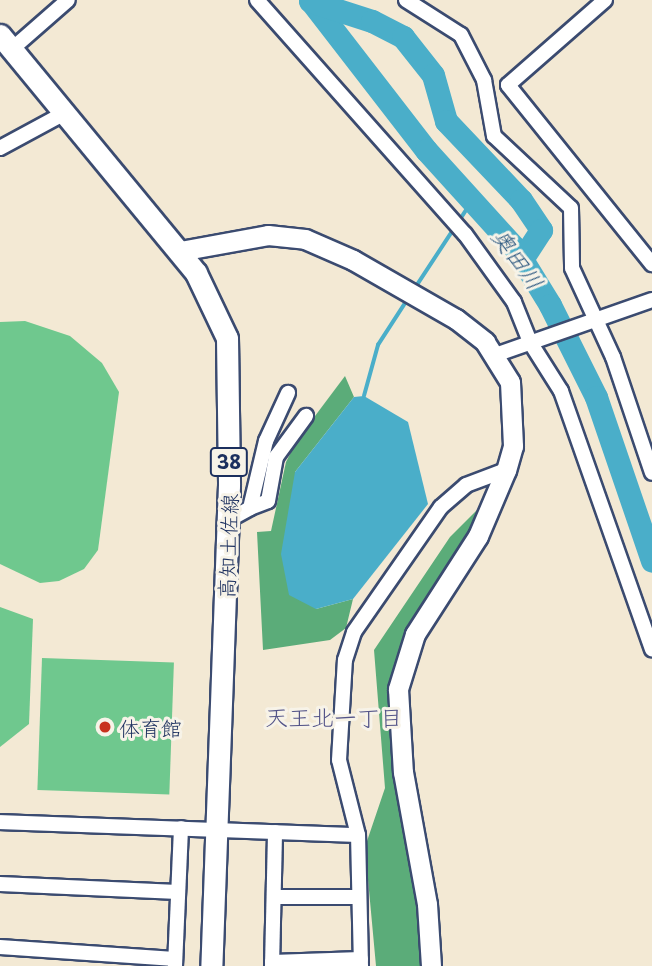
<!DOCTYPE html>
<html>
<head>
<meta charset="utf-8">
<style>
	body { margin:0 }
	#map { position:relative; width:652px; height:966px; overflow:hidden; background:#f3e9d4; font-family:"Playpen Sans","Klee One",sans-serif }
	div>[style] { position:absolute }
	.green>* { inset:0; background:#6fc88e; transform-origin:0 0 }
	.forest>* { inset:0; background:#5bac79 }
	.water>* { inset:0; background:#4aaec9 }
	.stream>* { height:3.5px; margin:-1.75px; padding:0 1.75px; transform-origin:1.75px; border-radius:1.75px; background:#4aaec9 }
	.river>* { height:23px; margin:-11.5px; padding:0 11.5px; transform-origin:11.5px; border-radius:11.5px; background:#4aaec9 }
	.roads { filter:drop-shadow(2px 0 #3b4b70) drop-shadow(-2px 0 #3b4b70) drop-shadow(0 2px #3b4b70) drop-shadow(0 -2px #3b4b70) }
	.street>* { height:14px; margin:-7px; padding:0 7px; transform-origin:7px; border-radius:7px; background:#fff }
	.secondary>* { height:19px; margin:-9.5px; padding:0 9.5px; transform-origin:9.5px; border-radius:9.5px; background:#fff }
	.primary>* { height:21px; margin:-10.5px; padding:0 10.5px; transform-origin:10.5px; border-radius:10.5px; background:#fff }
	.dots>* { width:19px; height:19px; translate:-50% -50%; box-sizing:border-box; border:4px solid #f7f3e8; border-radius:50% }
	span { translate:-50% -50%; white-space:nowrap; text-align:center; line-height:1.15; -webkit-text-stroke:6px #f7f3e8; paint-order:stroke }
	.shield-label span { padding:2px 5px; background:#f7f3e8; border:2px solid; border-radius:5px; -webkit-text-stroke-width:0 }
	.shield-label { font-size:19px; color:#1b2f5e; font-weight:700 }
	.street-label { font-size:21px; color:#1b2f5e }
	.poi-label { font-size:21px; color:#1b2f5e }
	.left { translate:0 -50%; text-align:left }
	.water-label { font-size:23px; color:#29557e; font-style:italic }
	.neighbourhood-label { font-size:23px; color:#535488 }
</style>
</head>
<body>
<div id="map">
	<div class="green">
		<i style="clip-path:polygon(25px 321px,70px 336px,102px 363px,119px 392px,98px 550px,84px 569px,59px 581px,40px 583px,0 564px,0 322px)"></i>
		<i style="clip-path:polygon(0 607px,33px 619px,29px 724px,0 747px)"></i>
		<i style="left:42px;top:658px;width:132px;height:132px;rotate:2deg"></i>
	</div>
	<div class="forest">
		<i style="clip-path:polygon(345px 376px,354px 397px,295px 472px,316px 609px,353px 599px,346px 628px,330px 640px,263px 650px,257px 532px,271px 531px,286px 462px,297px 440px)"></i>
		<i style="clip-path:polygon(504px 483px,403px 658px,432px 966px,376px 966px,365px 847px,385px 788px,374px 650px,450px 537px)"></i>
	</div>
	<div class="water">
		<i style="clip-path:polygon(364px 396px,408px 422px,428px 504px,353px 599px,316px 609px,289px 595px,281px 554px,295px 472px,354px 397px)"></i>
	</div>
	<div class="stream">
		<i style="left:459px;top:221px;width:24px;rotate:-57deg"></i>
		<i style="left:415px;top:288px;width:73px;rotate:-56.7deg"></i>
		<i style="left:364px;top:396px;width:53px;rotate:-74.6deg"></i>
		<i style="left:378px;top:345px;width:57px;rotate:-57.1deg"></i>
	</div>
	<div class="river">
		<i style="left:310px;top:0;width:190px;rotate:52.3deg"></i>
		<i style="left:426px;top:150px;width:132px;rotate:47.8deg"></i>
		<i style="left:515px;top:248px;width:67px;rotate:58.4deg"></i>
		<i style="left:550px;top:305px;width:103px;rotate:63.4deg"></i>
		<i style="left:596px;top:397px;width:173px;rotate:71.1deg"></i>
		<i style="left:310px;top:1px;width:65px;rotate:17.9deg"></i>
		<i style="left:372px;top:21px;width:35px;rotate:27deg"></i>
		<i style="left:403px;top:37px;width:48px;rotate:51.7deg"></i>
		<i style="left:433px;top:75px;width:48px;rotate:74.2deg"></i>
		<i style="left:446px;top:121px;width:109px;rotate:46.5deg"></i>
		<i style="left:521px;top:200px;width:36px;rotate:56deg"></i>
		<i style="left:541px;top:230px;width:35px;rotate:123deg"></i>
	</div>
	<div class="roads">
		<div class="street">
			<i style="left:257px;top:0;width:313px;rotate:48.4deg"></i>
			<i style="left:465px;top:234px;width:84px;rotate:54.2deg"></i>
			<i style="left:514px;top:302px;width:43px;rotate:68.2deg"></i>
			<i style="left:530px;top:342px;width:58px;rotate:57.7deg"></i>
			<i style="left:561px;top:391px;width:274px;rotate:70.6deg"></i>
			<i style="left:406px;top:0;width:65px;rotate:32.5deg"></i>
			<i style="left:461px;top:35px;width:51px;rotate:62.9deg"></i>
			<i style="left:484px;top:80px;width:57px;rotate:79.9deg"></i>
			<i style="left:494px;top:136px;width:105px;rotate:43.1deg"></i>
			<i style="left:571px;top:208px;width:60px;rotate:89deg"></i>
			<i style="left:572px;top:268px;width:98px;rotate:65.3deg"></i>
			<i style="left:613px;top:357px;width:122px;rotate:71.4deg"></i>
			<i style="left:605px;top:0;width:129px;rotate:138.8deg"></i>
			<i style="left:508px;top:85px;width:230px;rotate:51.2deg"></i>
			<i style="left:12px;top:49px;width:74px;rotate:-41.2deg"></i>
			<i style="left:0;top:148px;width:72px;rotate:-28.4deg"></i>
			<i style="left:495px;top:355px;width:166px;rotate:-19.3deg"></i>
			<i style="left:250px;top:508px;width:19px;rotate:-21deg"></i>
			<i style="left:268px;top:501px;width:45px;rotate:-79.7deg"></i>
			<i style="left:276px;top:457px;width:51px;rotate:-53.8deg"></i>
			<i style="left:227px;top:521px;width:26px;rotate:-29deg"></i>
			<i style="left:250px;top:508px;width:69px;rotate:-76.6deg"></i>
			<i style="left:266px;top:441px;width:53px;rotate:-65.4deg"></i>
			<i style="left:0;top:822px;width:358px;rotate:2.1deg"></i>
			<i style="left:0;top:884px;width:178px;rotate:2.6deg"></i>
			<i style="left:274px;top:897px;width:85px"></i>
			<i style="left:0;top:947px;width:175px;rotate:3.9deg"></i>
			<i style="left:272px;top:962px;width:89px;rotate:-1.9deg"></i>
			<i style="left:175px;top:966px;width:138px;rotate:-87.5deg"></i>
			<i style="left:272px;top:966px;width:134px;rotate:-88.7deg"></i>
			<i style="left:361px;top:966px;width:131px;rotate:-91.3deg"></i>
			<i style="left:358px;top:835px;width:77px;rotate:-104.2deg"></i>
			<i style="left:339px;top:760px;width:100px;rotate:-86.6deg"></i>
			<i style="left:345px;top:660px;width:29px;rotate:-72deg"></i>
			<i style="left:354px;top:632px;width:152px;rotate:-55.2deg"></i>
			<i style="left:441px;top:507px;width:33px;rotate:-41deg"></i>
			<i style="left:466px;top:485px;width:43px;rotate:-20.6deg"></i>
		</div>
		<div class="secondary">
			<i style="left:180px;top:251px;width:89px;rotate:-10.3deg"></i>
			<i style="left:268px;top:235px;width:37px;rotate:6deg"></i>
			<i style="left:305px;top:239px;width:52px;rotate:23.6deg"></i>
			<i style="left:353px;top:260px;width:119px;rotate:29.8deg"></i>
			<i style="left:456px;top:319px;width:37px;rotate:38deg"></i>
			<i style="left:485px;top:342px;width:47px;rotate:58deg"></i>
			<i style="left:510px;top:382px;width:64px;rotate:87.3deg"></i>
			<i style="left:513px;top:446px;width:25px;rotate:106deg"></i>
			<i style="left:506px;top:470px;width:72px;rotate:113deg"></i>
			<i style="left:478px;top:536px;width:117px;rotate:122.7deg"></i>
			<i style="left:415px;top:634px;width:58px;rotate:107.2deg"></i>
			<i style="left:398px;top:689px;width:83px;rotate:86.6deg"></i>
			<i style="left:403px;top:772px;width:134px;rotate:79.7deg"></i>
			<i style="left:427px;top:904px;width:62px;rotate:86.3deg"></i>
		</div>
		<div class="primary">
			<i style="left:0;top:35px;width:308px;rotate:50.5deg"></i>
			<i style="left:196px;top:273px;width:72px;rotate:64.5deg"></i>
			<i style="left:227px;top:338px;width:147px;rotate:89.2deg"></i>
			<i style="left:229px;top:485px;width:481px;rotate:92.1deg"></i>
		</div>
	</div>
	<div class="dots">
		<i style="left:105px;top:727px;background:#c8321e"></i>
	</div>
	<div class="shield-label">
		<span style="left:229px;top:462px">38</span>
	</div>
	<div class="street-label">
		<span style="left:227px;top:546px;rotate:-88deg">高知土佐線</span>
	</div>
	<div class="poi-label">
		<span class="left" style="left:119px;top:727px">体育館</span>
	</div>
	<div class="water-label">
		<span style="left:518px;top:259px;rotate:54deg">奥田川</span>
	</div>
	<div class="neighbourhood-label">
		<span style="left:334px;top:717px">天王北一丁目</span>
	</div>
</div>
</body>
</html>
